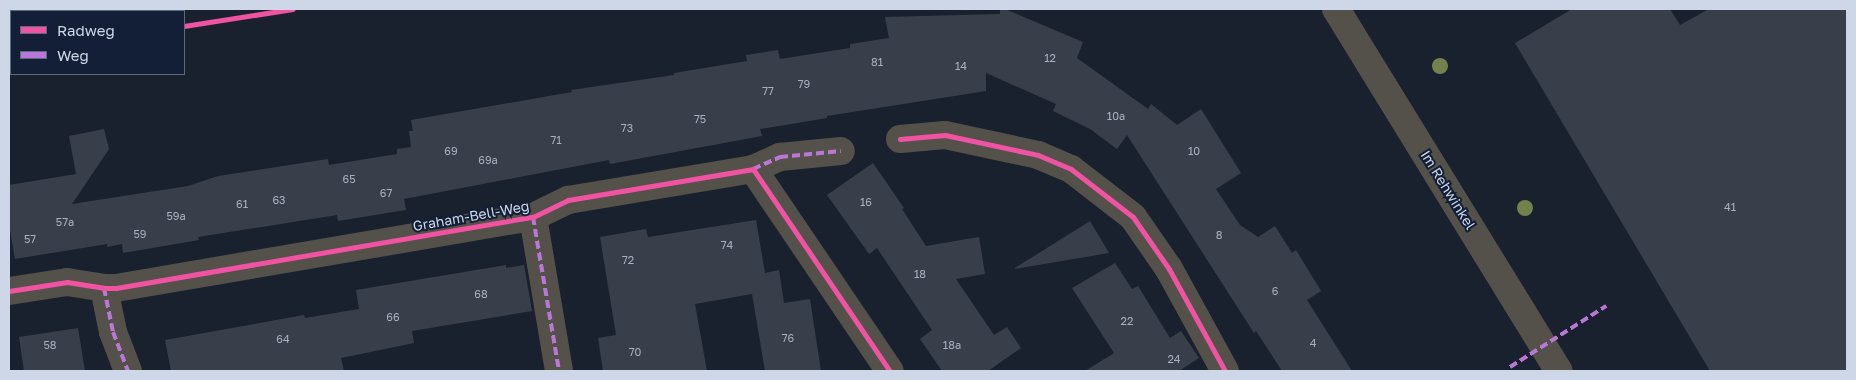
<!DOCTYPE html>
<html>
<head>
<meta charset="utf-8">
<style>
	body { margin:0 }
	#map { position:relative; width:1856px; height:380px; overflow:hidden; background:#1a212e; font-family:"Golos Text",sans-serif }
	div>[style] { position:absolute }
	.building>* { inset:0; background:#393f4a }
	.minor>* { height:28px; margin:-14px; padding:0 14px; transform-origin:14px; border-radius:14px; background:#54514a }
	.quiet>* { height:4px; margin-top:-2px; transform-origin:0; background:repeating-linear-gradient(90deg,#ba77d6 0 8px,transparent 0 12px) }
	.cycleway>* { height:5px; margin:-2.5px; padding:0 2.5px; transform-origin:2.5px; border-radius:2.5px; background:#f153a3 }
	.trees>* { width:16px; height:16px; margin:-8px; border-radius:50%; background:#73824d }
	span { translate:-50% -50%; white-space:nowrap; text-align:center; line-height:1.15; -webkit-text-stroke:4px #121f36; paint-order:stroke }
	.number-label { font-size:11px; color:#a9b1c0 }
	.number-label span { -webkit-text-stroke-width:0 }
	.street-label { font-size:14px; color:#ced7e7 }
	.frame { position:absolute; inset:0; border:10px solid #ced7e7; pointer-events:none }
	.legend { position:absolute; left:10px; top:10px; width:175px; height:65px; box-sizing:border-box; background:#121f36; border:1px solid #5d697d; margin:0; padding:6px 9px; list-style:none; font-size:15px; color:#ced7e7 }
	.legend li { display:flex; align-items:center; gap:10px; height:25px }
	.legend b { width:25px; border:1px solid #5d697d }
</style>
</head>
<body>
<div id="map">
	<div class="building">
		<i style="clip-path:polygon(1000px 9px,1005px 9px,1083px 42px,1077px 58px,1148px 109px,1151px 104px,1177px 125px,1201px 109px,1241px 173px,1216px 189px,1240px 225px,1258px 237px,1275px 226px,1292px 253px,1296px 250px,1321px 291px,1307px 300px,1352px 371px,1282px 371px,1256px 331px,1254px 333px,1127px 135px,1117px 149px,1090px 129px,1053px 111px,1056px 104px,986px 73px,986px 91px,827px 116px,827px 118px,760px 129px,762px 136px,610px 164px,609px 160px,404px 199px,406px 210px,338px 221px,337px 215px,198px 237px,199px 240px,123px 253px,122px 244px,107px 247px,107px 244px,15px 259px,9px 225px,9px 185px,76px 174px,69px 136px,104px 129px,109px 149px,72px 204px,188px 186px,218px 176px,328px 159px,329px 165px,397px 154px,397px 149px,411px 147px,409px 131px,413px 131px,411px 120px,572px 92px,571px 90px,674px 75px,674px 73px,747px 61px,746px 55px,778px 50px,780px 59px,850px 48px,850px 44px,889px 38px,885px 17px,1000px 14px)"></i>
		<i style="clip-path:polygon(1572px 9px,1670px 9px,1680px 25px,1709px 9px,1847px 9px,1847px 371px,1710px 371px,1515px 43px)"></i>
		<i style="clip-path:polygon(873px 163px,904px 208px,902px 209px,926px 246px,979px 237px,985px 274px,956px 279px,994px 335px,1007px 327px,1021px 348px,988px 371px,942px 371px,920px 339px,932px 330px,877px 248px,869px 254px,827px 195px)"></i>
		<i style="clip-path:polygon(756px 220px,765px 273px,779px 270px,784px 303px,810px 299px,821px 371px,765px 371px,752px 294px,695px 304px,707px 371px,603px 371px,598px 338px,616px 335px,600px 237px,646px 229px,648px 237px)"></i>
		<i style="clip-path:polygon(1090px 221px,1109px 253px,1015px 269px,1015px 268px)"></i>
		<i style="clip-path:polygon(1115px 263px,1132px 289px,1138px 286px,1170px 338px,1181px 331px,1199px 358px,1179px 371px,1085px 371px,1114px 353px,1072px 288px)"></i>
		<i style="clip-path:polygon(506px 265px,506px 268px,524px 265px,532px 311px,412px 331px,414px 343px,341px 358px,344px 371px,171px 371px,165px 340px,304px 315px,305px 318px,359px 309px,356px 290px)"></i>
		<i style="clip-path:polygon(78px 328px,85px 371px,24px 371px,19px 337px)"></i>
	</div>
	<div class="minor">
		<i style="left:1336px;top:9px;width:425px;rotate:58.4deg"></i>
		<i style="left:76px;top:11px;width:16px;rotate:-7deg"></i>
		<i style="left:9px;top:22px;width:2px;rotate:-27deg"></i>
		<i style="left:900px;top:139px;width:45px;rotate:-5.1deg"></i>
		<i style="left:945px;top:135px;width:95px;rotate:12.1deg"></i>
		<i style="left:1038px;top:155px;width:36px;rotate:23deg"></i>
		<i style="left:1071px;top:169px;width:78px;rotate:37.7deg"></i>
		<i style="left:1133px;top:217px;width:63px;rotate:55.3deg"></i>
		<i style="left:1169px;top:269px;width:116px;rotate:61.2deg"></i>
		<i style="left:753px;top:169px;width:30px;rotate:-24deg"></i>
		<i style="left:780px;top:157px;width:61px;rotate:-5.6deg"></i>
		<i style="left:533px;top:217px;width:156px;rotate:80.4deg"></i>
		<i style="left:104px;top:288px;width:45px;rotate:78.4deg"></i>
		<i style="left:113px;top:332px;width:42px;rotate:69deg"></i>
		<i style="left:9px;top:291px;width:59px;rotate:-8.8deg"></i>
		<i style="left:67px;top:282px;width:37px;rotate:9deg"></i>
		<i style="left:104px;top:288px;width:12px"></i>
		<i style="left:116px;top:288px;width:423px;rotate:-9.7deg"></i>
		<i style="left:533px;top:217px;width:39px;rotate:-26deg"></i>
		<i style="left:568px;top:200px;width:188px;rotate:-9.5deg"></i>
		<i style="left:753px;top:169px;width:244px;rotate:55.9deg"></i>
	</div>
	<div class="quiet">
		<i style="left:69px;top:9px;width:2px;rotate:90deg"></i>
		<i style="left:9px;top:53px;width:2px;rotate:-27deg"></i>
		<i style="left:753px;top:169px;width:30px;rotate:-24deg"></i>
		<i style="left:780px;top:157px;width:61px;rotate:-5.6deg"></i>
		<i style="left:533px;top:217px;width:156px;rotate:80.4deg"></i>
		<i style="left:104px;top:288px;width:45px;rotate:78.4deg"></i>
		<i style="left:113px;top:332px;width:42px;rotate:69deg"></i>
		<i style="left:1510px;top:367px;width:114px;rotate:-32.4deg"></i>
	</div>
	<div class="cycleway">
		<i style="left:184px;top:26px;width:110px;rotate:-8.9deg"></i>
		<i style="left:900px;top:139px;width:45px;rotate:-5.1deg"></i>
		<i style="left:945px;top:135px;width:95px;rotate:12.1deg"></i>
		<i style="left:1038px;top:155px;width:36px;rotate:23deg"></i>
		<i style="left:1071px;top:169px;width:78px;rotate:37.7deg"></i>
		<i style="left:1133px;top:217px;width:63px;rotate:55.3deg"></i>
		<i style="left:1169px;top:269px;width:116px;rotate:61.2deg"></i>
		<i style="left:9px;top:291px;width:59px;rotate:-8.8deg"></i>
		<i style="left:67px;top:282px;width:37px;rotate:9deg"></i>
		<i style="left:104px;top:288px;width:12px"></i>
		<i style="left:116px;top:288px;width:423px;rotate:-9.7deg"></i>
		<i style="left:533px;top:217px;width:39px;rotate:-26deg"></i>
		<i style="left:568px;top:200px;width:188px;rotate:-9.5deg"></i>
		<i style="left:753px;top:169px;width:244px;rotate:55.9deg"></i>
	</div>
	<div class="trees">
		<i style="left:1440px;top:66px"></i>
		<i style="left:1525px;top:208px"></i>
	</div>
	<div class="number-label">
		<span style="left:1050px;top:58px">12</span>
		<span style="left:877px;top:62px">81</span>
		<span style="left:961px;top:66px">14</span>
		<span style="left:804px;top:84px">79</span>
		<span style="left:768px;top:91px">77</span>
		<span style="left:1116px;top:116px">10a</span>
		<span style="left:700px;top:119px">75</span>
		<span style="left:627px;top:128px">73</span>
		<span style="left:556px;top:140px">71</span>
		<span style="left:451px;top:151px">69</span>
		<span style="left:1194px;top:151px">10</span>
		<span style="left:488px;top:160px">69a</span>
		<span style="left:349px;top:179px">65</span>
		<span style="left:386px;top:193px">67</span>
		<span style="left:279px;top:200px">63</span>
		<span style="left:866px;top:202px">16</span>
		<span style="left:242px;top:204px">61</span>
		<span style="left:1730px;top:207px">41</span>
		<span style="left:176px;top:216px">59a</span>
		<span style="left:65px;top:222px">57a</span>
		<span style="left:140px;top:234px">59</span>
		<span style="left:1219px;top:235px">8</span>
		<span style="left:30px;top:239px">57</span>
		<span style="left:727px;top:245px">74</span>
		<span style="left:628px;top:260px">72</span>
		<span style="left:920px;top:274px">18</span>
		<span style="left:1275px;top:291px">6</span>
		<span style="left:481px;top:294px">68</span>
		<span style="left:393px;top:317px">66</span>
		<span style="left:1127px;top:321px">22</span>
		<span style="left:788px;top:338px">76</span>
		<span style="left:283px;top:339px">64</span>
		<span style="left:1313px;top:343px">4</span>
		<span style="left:50px;top:345px">58</span>
		<span style="left:952px;top:345px">18a</span>
		<span style="left:635px;top:352px">70</span>
		<span style="left:1174px;top:359px">24</span>
	</div>
	<div class="street-label">
		<span style="left:1448px;top:190px;rotate:58deg">Im Rehwinkel</span>
		<span style="left:471px;top:216px;rotate:-10deg">Graham-Bell-Weg</span>
	</div>
	<div class="frame"></div>
	<ul class="legend">
	<li><b style="height:6px;background:#f153a3"></b>Radweg</li>
	<li><b style="height:6px;background:#ba77d6"></b>Weg</li>
	</ul>
</div>
</body>
</html>
